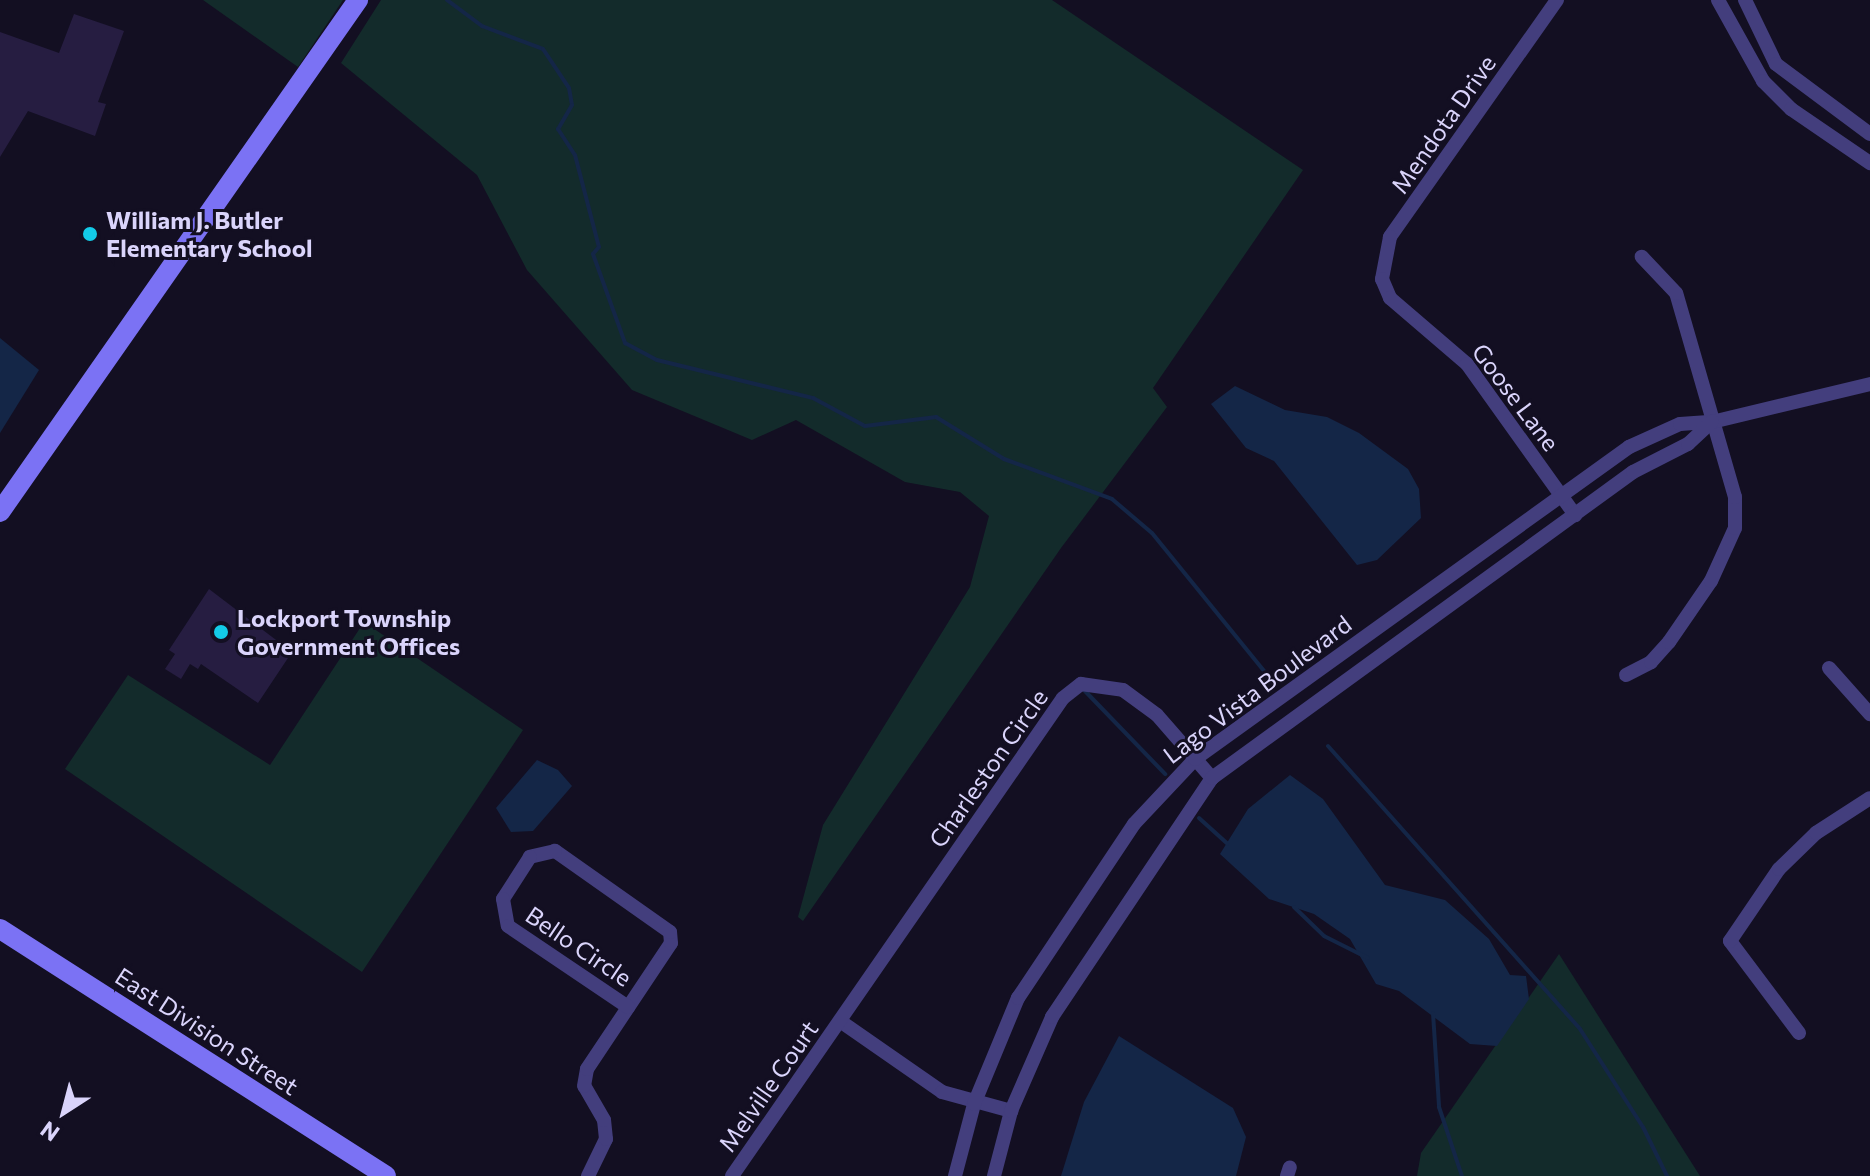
<!DOCTYPE html>
<html>
<head>
<meta charset="utf-8">
<style>
	body { margin:0 }
	#map { position:relative; width:1870px; height:1176px; overflow:hidden; background:#130f22; font-family:Commissioner,sans-serif }
	div>[style] { position:absolute }
	.green>* { inset:0; background:#132b2b }
	.water>* { inset:0; background:#142647 }
	.stream>* { height:4px; margin:-2px; padding:0 2px; transform-origin:2px; border-radius:2px; background:#142647 }
	.building>* { inset:0; background:#261d41 }
	.street>* { height:14px; margin:-7px; padding:0 7px; transform-origin:7px; border-radius:7px; background:#433e7d }
	.secondary>* { height:20px; margin:-10px; padding:0 10px; transform-origin:10px; border-radius:10px; background:#7b72f4 }
	.dots>* { width:22px; height:22px; translate:-50% -50%; box-sizing:border-box; border:4px solid #130f22; border-radius:50% }
	span { translate:-50% -50%; white-space:nowrap; text-align:center; line-height:1.15; -webkit-text-stroke:6px #130f22; paint-order:stroke }
	.street-label { font-size:24px; color:#dad4fb }
	.poi-label { font-size:24px; color:#dad4fb; font-weight:700 }
	.left { translate:0 -50%; text-align:left }
	.north { position:absolute; left:24px; top:1072px; width:80px; height:80px; -webkit-text-stroke:6px #130f22; paint-order:stroke; rotate:216deg; font-size:22px; font-weight:700; line-height:32px; text-align:center; color:#dad4fb }
	.north::after { content:''; display:block; margin:auto; width:28px; height:36px; background:#dad4fb; clip-path:polygon(50% 0,100% 100%,50% 72%,0 100%) }
</style>
</head>
<body>
<div id="map">
	<div class="green">
		<i style="clip-path:polygon(203px 0,343px 0,298px 67px)"></i>
		<i style="clip-path:polygon(381px 0,1052px 0,1303px 170px,1153px 388px,1167px 407px,1061px 548px,803px 921px,798px 917px,823px 825px,970px 587px,989px 516px,960px 492px,905px 482px,796px 420px,752px 440px,632px 390px,527px 270px,477px 175px,341px 63px)"></i>
		<i style="clip-path:polygon(364px 622px,523px 730px,362px 972px,65px 769px,128px 675px,270px 765px)"></i>
		<i style="clip-path:polygon(1559px 954px,1700px 1176px,1417px 1176px,1421px 1153px)"></i>
	</div>
	<div class="water">
		<i style="clip-path:polygon(0 338px,39px 370px,0 433px)"></i>
		<i style="clip-path:polygon(1235px 386px,1285px 410px,1327px 417px,1359px 433px,1408px 469px,1419px 489px,1421px 518px,1377px 560px,1357px 565px,1274px 461px,1246px 448px,1211px 404px)"></i>
		<i style="clip-path:polygon(537px 760px,558px 770px,572px 786px,533px 831px,511px 832px,496px 808px)"></i>
		<i style="clip-path:polygon(1290px 775px,1323px 799px,1385px 885px,1445px 900px,1489px 939px,1510px 975px,1526px 976px,1529px 999px,1497px 1046px,1470px 1044px,1399px 991px,1376px 984px,1350px 939px,1314px 914px,1269px 899px,1220px 854px,1248px 809px)"></i>
		<i style="clip-path:polygon(1119px 1036px,1233px 1108px,1246px 1137px,1236px 1176px,1061px 1176px,1084px 1102px)"></i>
	</div>
	<div class="stream">
		<i style="left:447px;top:0;width:44px;rotate:36.6deg"></i>
		<i style="left:482px;top:26px;width:65px;rotate:20.7deg"></i>
		<i style="left:543px;top:49px;width:47px;rotate:56.3deg"></i>
		<i style="left:569px;top:88px;width:17px;rotate:80deg"></i>
		<i style="left:572px;top:105px;width:28px;rotate:120deg"></i>
		<i style="left:558px;top:129px;width:31px;rotate:57deg"></i>
		<i style="left:575px;top:155px;width:95px;rotate:75.4deg"></i>
		<i style="left:599px;top:247px;width:9px;rotate:131deg"></i>
		<i style="left:593px;top:254px;width:95px;rotate:70.2deg"></i>
		<i style="left:625px;top:343px;width:36px;rotate:28deg"></i>
		<i style="left:657px;top:360px;width:161px;rotate:13.7deg"></i>
		<i style="left:813px;top:398px;width:59px;rotate:28.3deg"></i>
		<i style="left:865px;top:426px;width:72px;rotate:-7.2deg"></i>
		<i style="left:936px;top:417px;width:80px;rotate:31.7deg"></i>
		<i style="left:1004px;top:459px;width:115px;rotate:20.3deg"></i>
		<i style="left:1112px;top:499px;width:52px;rotate:40.4deg"></i>
		<i style="left:1152px;top:533px;width:179px;rotate:50.9deg"></i>
		<i style="left:1084px;top:690px;width:117px;rotate:46deg"></i>
		<i style="left:1328px;top:746px;width:379px;rotate:48.3deg"></i>
		<i style="left:1580px;top:1029px;width:117px;rotate:57.3deg"></i>
		<i style="left:1643px;top:1127px;width:55px;rotate:63.9deg"></i>
		<i style="left:1199px;top:818px;width:38px;rotate:42deg"></i>
		<i style="left:1294px;top:907px;width:42px;rotate:44deg"></i>
		<i style="left:1324px;top:936px;width:49px;rotate:26.6deg"></i>
		<i style="left:1433px;top:1013px;width:94px;rotate:86.3deg"></i>
		<i style="left:1439px;top:1107px;width:73px;rotate:71.6deg"></i>
	</div>
	<div class="building">
		<i style="clip-path:polygon(74px 14px,124px 31px,98px 102px,106px 104px,95px 136px,28px 111px,0 157px,0 32px,59px 53px)"></i>
		<i style="clip-path:polygon(209px 589px,292px 652px,258px 703px,201px 664px,198px 669px,190px 664px,181px 679px,165px 669px,175px 654px,169px 650px)"></i>
	</div>
	<div class="street">
		<i style="left:1557px;top:0;width:290px;rotate:125.2deg"></i>
		<i style="left:1390px;top:237px;width:43px;rotate:100.8deg"></i>
		<i style="left:1382px;top:279px;width:21px;rotate:67deg"></i>
		<i style="left:1390px;top:298px;width:101px;rotate:40.6deg"></i>
		<i style="left:1467px;top:364px;width:186px;rotate:54.4deg"></i>
		<i style="left:1718px;top:0;width:93px;rotate:60.9deg"></i>
		<i style="left:1763px;top:81px;width:40px;rotate:45deg"></i>
		<i style="left:1791px;top:109px;width:96px;rotate:34.4deg"></i>
		<i style="left:1745px;top:0;width:71px;rotate:64.2deg"></i>
		<i style="left:1776px;top:64px;width:117px;rotate:36.7deg"></i>
		<i style="left:1829px;top:668px;width:62px;rotate:48.3deg"></i>
		<i style="left:1626px;top:675px;width:28px;rotate:-27deg"></i>
		<i style="left:1651px;top:662px;width:27px;rotate:-48deg"></i>
		<i style="left:1669px;top:642px;width:74px;rotate:-55.5deg"></i>
		<i style="left:1711px;top:581px;width:58px;rotate:-65.6deg"></i>
		<i style="left:1735px;top:528px;width:31px;rotate:-90deg"></i>
		<i style="left:1735px;top:497px;width:212px;rotate:-106.1deg"></i>
		<i style="left:1676px;top:293px;width:50px;rotate:-133.4deg"></i>
		<i style="left:840px;top:1021px;width:124px;rotate:34.8deg"></i>
		<i style="left:942px;top:1092px;width:72px;rotate:15.4deg"></i>
		<i style="left:1799px;top:1033px;width:115px;rotate:-126.9deg"></i>
		<i style="left:1730px;top:941px;width:87px;rotate:-55.8deg"></i>
		<i style="left:1779px;top:869px;width:52px;rotate:-44.2deg"></i>
		<i style="left:1816px;top:833px;width:64px;rotate:-32.9deg"></i>
		<i style="left:588px;top:1176px;width:41px;rotate:-64.1deg"></i>
		<i style="left:606px;top:1139px;width:19px;rotate:-96deg"></i>
		<i style="left:604px;top:1120px;width:39px;rotate:-120deg"></i>
		<i style="left:584px;top:1086px;width:17px;rotate:-80deg"></i>
		<i style="left:587px;top:1069px;width:151px;rotate:-56.3deg"></i>
		<i style="left:671px;top:943px;width:11px;rotate:-95deg"></i>
		<i style="left:670px;top:932px;width:141px;rotate:-144.8deg"></i>
		<i style="left:555px;top:851px;width:26px;rotate:167deg"></i>
		<i style="left:530px;top:857px;width:50px;rotate:122.7deg"></i>
		<i style="left:503px;top:899px;width:27px;rotate:80deg"></i>
		<i style="left:508px;top:926px;width:145px;rotate:34deg"></i>
		<i style="left:732px;top:1176px;width:581px;rotate:-55.3deg"></i>
		<i style="left:1063px;top:698px;width:23px;rotate:-38deg"></i>
		<i style="left:1081px;top:684px;width:42px;rotate:8.1deg"></i>
		<i style="left:1123px;top:690px;width:42px;rotate:36.3deg"></i>
		<i style="left:1157px;top:715px;width:84px;rotate:48.9deg"></i>
		<i style="left:955px;top:1176px;width:74px;rotate:-75.2deg"></i>
		<i style="left:974px;top:1104px;width:115px;rotate:-67.5deg"></i>
		<i style="left:1018px;top:998px;width:209px;rotate:-56.3deg"></i>
		<i style="left:1134px;top:824px;width:89px;rotate:-46.8deg"></i>
		<i style="left:1195px;top:759px;width:535px;rotate:-35.71deg"></i>
		<i style="left:1629px;top:447px;width:56px;rotate:-24.3deg"></i>
		<i style="left:1680px;top:424px;width:32px;rotate:-4deg"></i>
		<i style="left:1712px;top:422px;width:163px;rotate:-13.5deg"></i>
		<i style="left:994px;top:1176px;width:67px;rotate:-75.3deg"></i>
		<i style="left:1011px;top:1111px;width:103px;rotate:-66.4deg"></i>
		<i style="left:1052px;top:1017px;width:288px;rotate:-56.2deg"></i>
		<i style="left:1212px;top:778px;width:520px;rotate:-36.01deg"></i>
		<i style="left:1633px;top:472px;width:62px;rotate:-27deg"></i>
		<i style="left:1688px;top:444px;width:33px;rotate:-43deg"></i>
		<i style="left:1287px;top:1176px;width:9px;rotate:-72deg"></i>
	</div>
	<div class="secondary">
		<i style="left:0;top:512px;width:625px;rotate:-55.04deg"></i>
		<i style="left:0;top:929px;width:458px;rotate:32.6deg"></i>
	</div>
	<div class="dots">
		<i style="left:90px;top:234px;background:#13cbe8"></i>
		<i style="left:221px;top:632px;background:#13cbe8"></i>
	</div>
	<div class="street-label">
		<span style="left:1443px;top:124px;rotate:-55deg">Mendota Drive</span>
		<span style="left:1516px;top:397px;rotate:53deg">Goose Lane</span>
		<span style="left:1257px;top:689px;rotate:-37deg">Lago Vista Boulevard</span>
		<span style="left:988px;top:768px;rotate:-55deg">Charleston Circle</span>
		<span style="left:579px;top:946px;rotate:34deg">Bello Circle</span>
		<span style="left:207px;top:1031px;rotate:33deg">East Division Street</span>
		<span style="left:768px;top:1086px;rotate:-55deg">Melville Court</span>
	</div>
	<div class="poi-label">
		<span class="left" style="left:106px;top:234px">William J. Butler<br>Elementary School</span>
		<span class="left" style="left:237px;top:632px">Lockport Township<br>Government Offices</span>
	</div>
	<div class="north">N</div>
</div>
</body>
</html>
